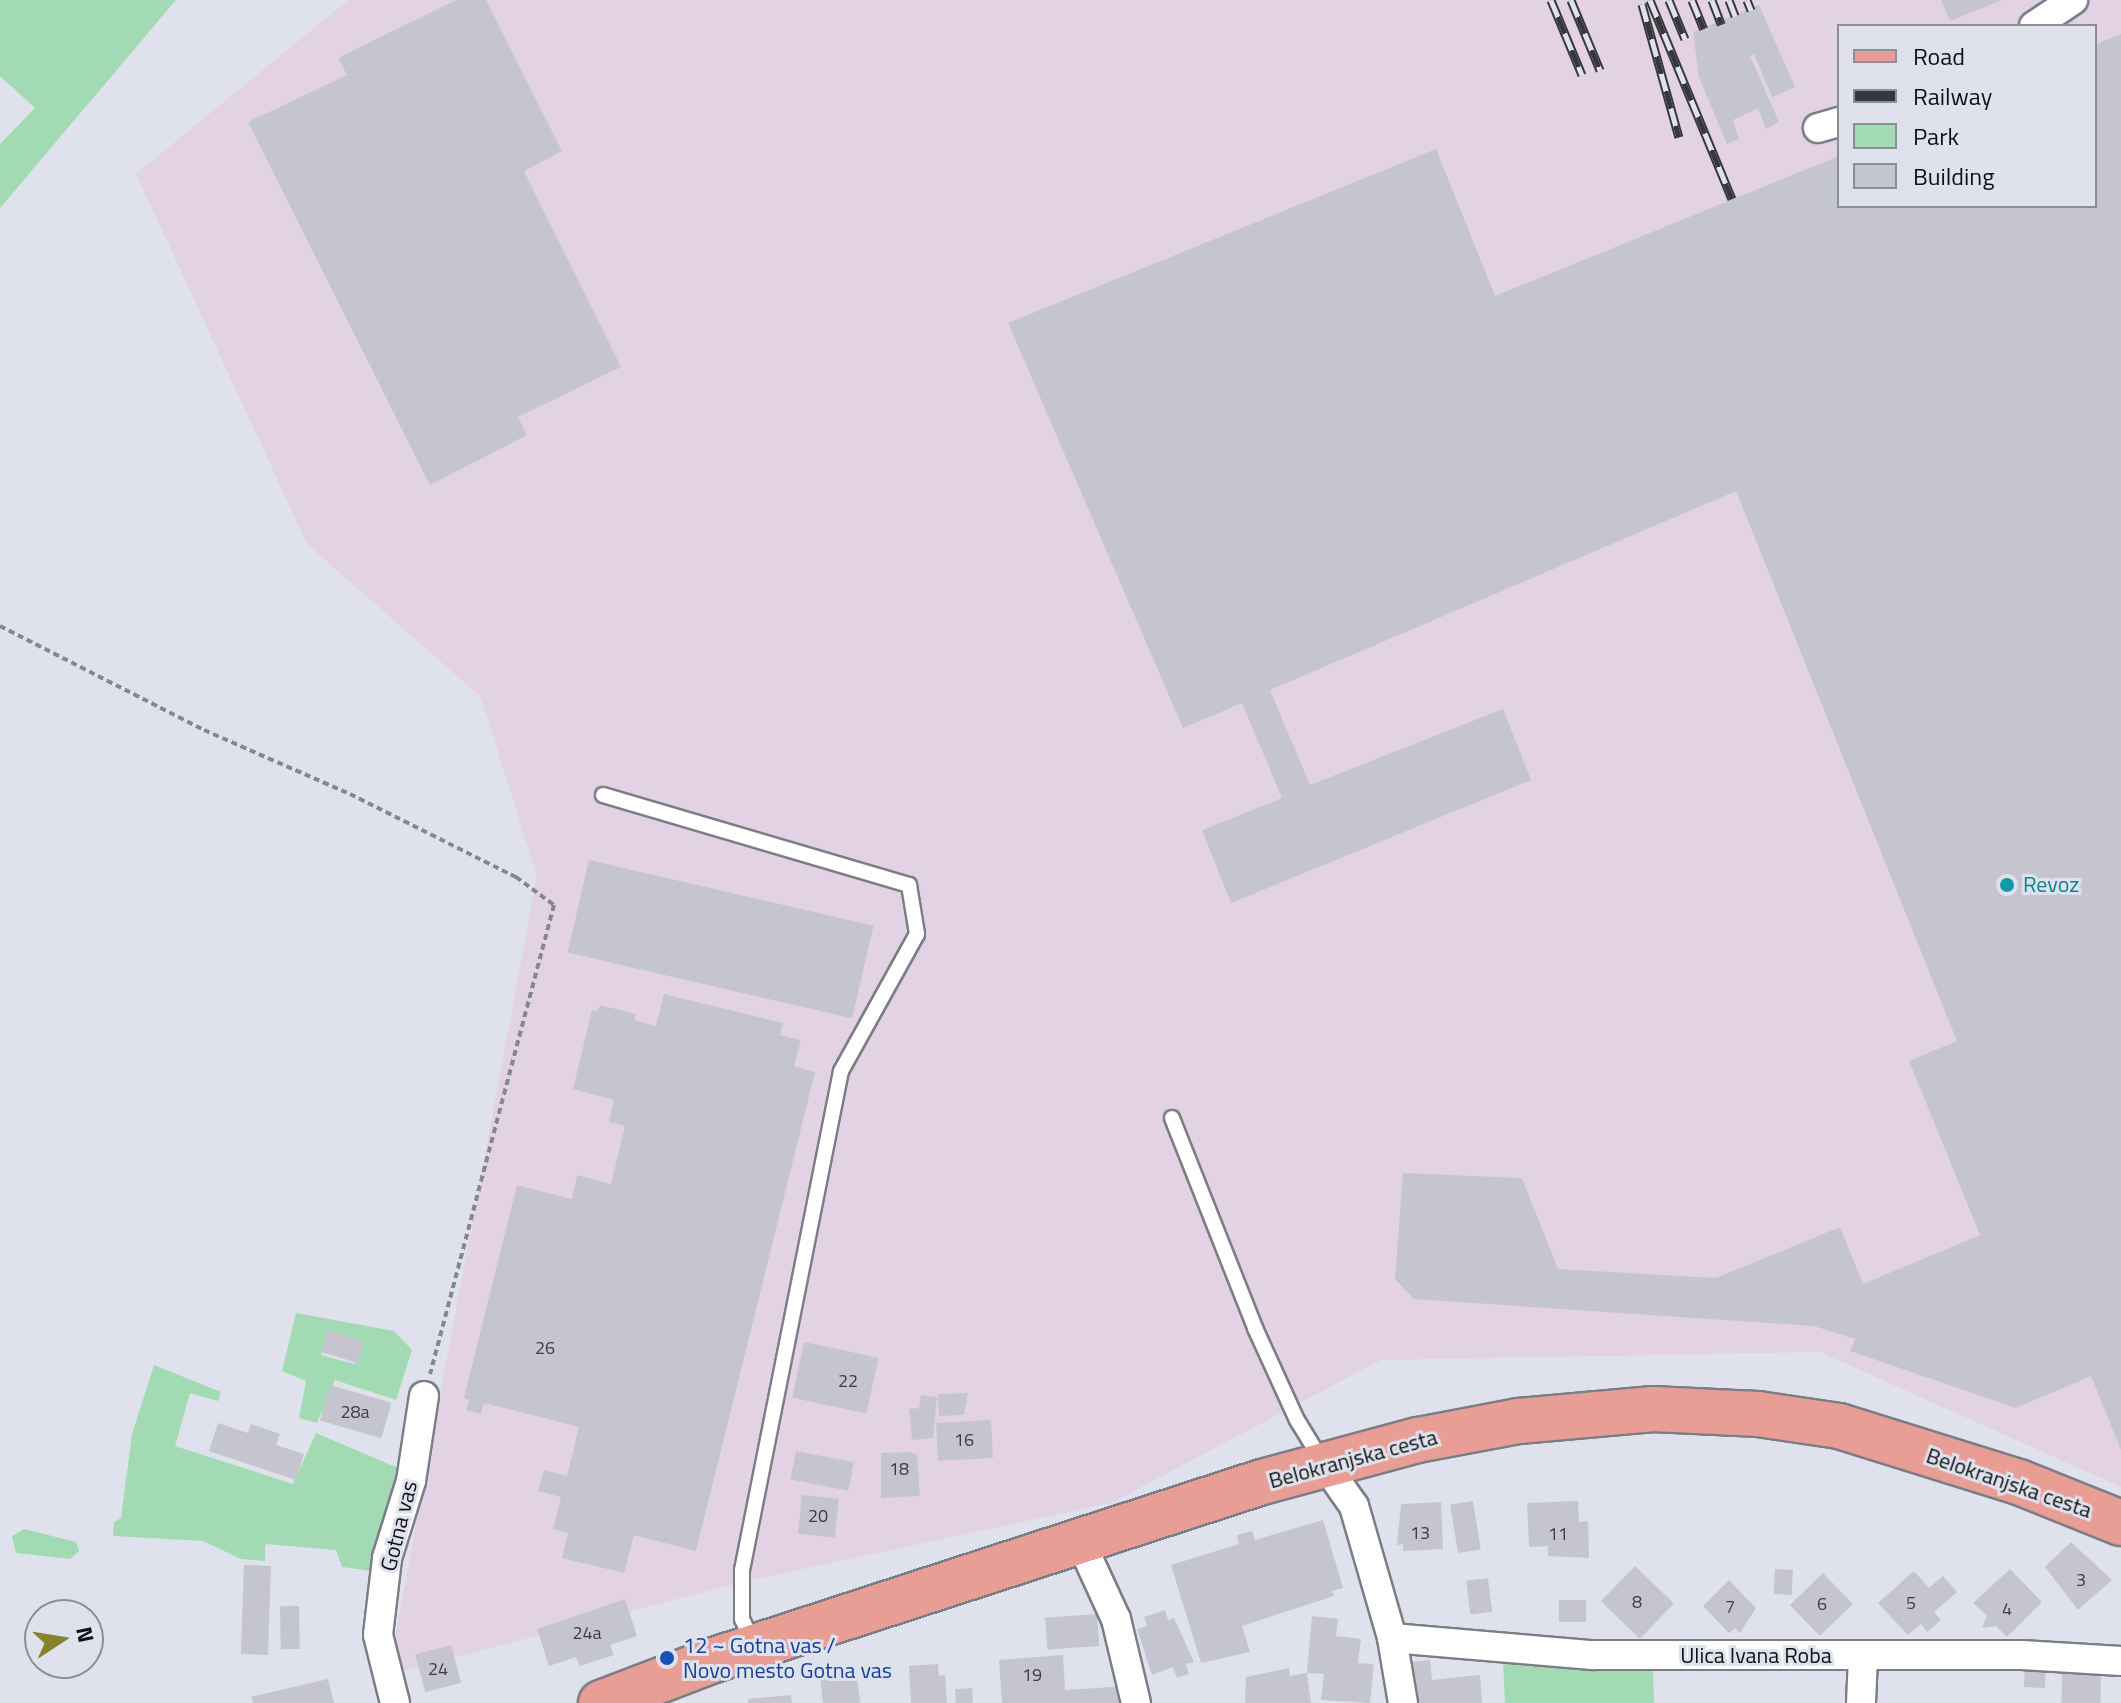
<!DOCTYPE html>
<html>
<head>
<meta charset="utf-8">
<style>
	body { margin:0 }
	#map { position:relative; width:2121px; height:1703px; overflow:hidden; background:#dfe1ed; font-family:"Titillium Web",sans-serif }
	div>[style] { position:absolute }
	.industrial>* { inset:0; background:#e3d2e3 }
	.green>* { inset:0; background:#a2dbb3 }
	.building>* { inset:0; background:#c5c5d0; transform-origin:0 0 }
	.path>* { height:4px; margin-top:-2px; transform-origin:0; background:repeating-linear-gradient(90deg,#85868e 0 6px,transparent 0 10px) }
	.roads { filter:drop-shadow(2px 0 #7b7d87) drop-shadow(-2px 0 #7b7d87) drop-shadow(0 2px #7b7d87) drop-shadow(0 -2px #7b7d87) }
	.lane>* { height:14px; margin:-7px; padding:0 7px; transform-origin:7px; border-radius:7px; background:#fff }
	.street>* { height:28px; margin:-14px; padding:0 14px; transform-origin:14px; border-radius:14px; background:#fff }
	.primary>* { height:44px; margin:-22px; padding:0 22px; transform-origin:22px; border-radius:22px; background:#e89e95 }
	.rail>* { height:9px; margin-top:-4.5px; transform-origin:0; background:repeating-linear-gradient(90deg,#dfe1ed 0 18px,#37383d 0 36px); box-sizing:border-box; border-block:2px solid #37383d }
	.dots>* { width:22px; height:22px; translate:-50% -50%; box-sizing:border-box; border:4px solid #dfe1ed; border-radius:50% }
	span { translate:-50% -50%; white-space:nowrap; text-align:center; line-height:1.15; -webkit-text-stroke:6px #dfe1ed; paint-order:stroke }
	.number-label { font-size:18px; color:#3d3e43 }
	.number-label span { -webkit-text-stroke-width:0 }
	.culture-label { font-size:22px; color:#0d838f }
	.left { translate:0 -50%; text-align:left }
	.street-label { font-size:22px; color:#101114 }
	.transit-label { font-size:22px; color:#164399 }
	.legend { position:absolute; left:1837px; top:24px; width:260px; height:184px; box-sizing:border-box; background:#dfe1ed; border:2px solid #8c8e96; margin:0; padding:10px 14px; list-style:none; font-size:24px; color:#101114 }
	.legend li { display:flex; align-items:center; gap:16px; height:40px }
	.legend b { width:40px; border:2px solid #8c8e96 }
	.north { position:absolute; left:24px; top:1599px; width:80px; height:80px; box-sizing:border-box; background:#dfe1ed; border:2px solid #8c8e96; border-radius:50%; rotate:78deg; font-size:22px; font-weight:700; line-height:32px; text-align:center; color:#101114 }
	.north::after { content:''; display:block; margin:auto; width:28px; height:36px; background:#87832c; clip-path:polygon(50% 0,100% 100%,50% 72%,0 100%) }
</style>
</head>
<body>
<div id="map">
	<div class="industrial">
		<i style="clip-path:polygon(evenodd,348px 0,2121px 0,2121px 1487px,1820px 1352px,1381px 1360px,1111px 1503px,742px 1582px,388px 1675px,537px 876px,481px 697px,307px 544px,136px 174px,348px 0,1839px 26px,2095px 26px,2095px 206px,1839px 206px,1839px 26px)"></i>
	</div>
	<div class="green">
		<i style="clip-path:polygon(0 0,176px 0,0 208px,0 144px,35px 108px,0 76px)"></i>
		<i style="clip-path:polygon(evenodd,296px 1313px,394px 1331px,412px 1350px,396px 1400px,335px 1380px,317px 1423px,299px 1418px,306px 1381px,282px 1371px,296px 1313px,328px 1331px,363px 1341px,354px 1364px,321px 1355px,328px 1331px)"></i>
		<i style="clip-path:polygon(154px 1365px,221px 1392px,218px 1401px,190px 1393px,175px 1446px,293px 1484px,316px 1433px,398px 1468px,396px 1495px,373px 1571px,342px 1567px,336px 1550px,265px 1544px,265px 1561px,241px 1559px,203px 1541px,113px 1536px,114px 1522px,121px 1518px,132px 1434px)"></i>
		<i style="clip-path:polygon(24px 1529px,76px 1542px,79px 1551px,70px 1559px,16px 1553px,12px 1536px)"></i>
		<i style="clip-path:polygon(1503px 1659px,1653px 1667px,1654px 1703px,1505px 1703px)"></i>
	</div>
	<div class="building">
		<i style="clip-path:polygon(456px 0,486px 0,562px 151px,524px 171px,621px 367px,518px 417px,527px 435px,430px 485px,248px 122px,347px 75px,338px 58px)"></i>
		<i style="clip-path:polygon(1941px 0,2002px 0,1950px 21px)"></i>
		<i style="clip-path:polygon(1759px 5px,1795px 87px,1772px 97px,1754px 54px,1750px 56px,1779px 122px,1766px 129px,1758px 108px,1733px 120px,1739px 139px,1727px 144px,1699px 77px,1693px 32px)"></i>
		<i style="clip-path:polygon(2121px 34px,2121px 1450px,2091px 1376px,2016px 1408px,1850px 1351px,1855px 1339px,1814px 1326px,1414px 1299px,1395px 1279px,1403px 1173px,1522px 1178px,1558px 1269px,1716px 1278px,1840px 1227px,1863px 1284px,1980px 1235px,1909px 1061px,1957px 1041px,1736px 491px,1270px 690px,1310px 785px,1503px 709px,1531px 780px,1231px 903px,1202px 830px,1282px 798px,1242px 703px,1183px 728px,1008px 323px,1436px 149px,1495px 296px,1839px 156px,1839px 206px,2095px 206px,2095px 45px)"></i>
		<i style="left:589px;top:860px;width:292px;height:95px;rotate:13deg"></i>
		<i style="clip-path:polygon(664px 994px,783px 1023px,780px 1035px,801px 1040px,794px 1066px,815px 1072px,696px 1551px,634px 1535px,624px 1573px,562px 1558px,568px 1533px,553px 1529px,561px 1497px,538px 1491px,544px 1470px,567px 1476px,579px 1427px,484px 1403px,481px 1414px,466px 1410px,469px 1400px,464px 1398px,517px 1185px,572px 1199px,577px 1175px,611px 1184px,625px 1126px,609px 1122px,614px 1100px,573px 1089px,592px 1010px,598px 1011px,600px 1005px,636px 1014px,634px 1020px,656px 1026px)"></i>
		<i style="left:328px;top:1330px;width:38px;height:23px;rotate:17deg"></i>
		<i style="left:804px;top:1342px;width:76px;height:57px;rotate:12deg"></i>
		<i style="left:330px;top:1385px;width:64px;height:37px;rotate:16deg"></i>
		<i style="clip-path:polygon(968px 1393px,964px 1415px,939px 1416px,938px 1394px)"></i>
		<i style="clip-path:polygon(921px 1395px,937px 1397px,933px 1438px,912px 1440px,909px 1409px,919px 1408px)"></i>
		<i style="left:991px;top:1420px;width:38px;height:55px;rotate:87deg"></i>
		<i style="clip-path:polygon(218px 1423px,248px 1433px,251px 1424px,280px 1434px,276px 1445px,304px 1454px,296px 1480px,209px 1451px)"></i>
		<i style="left:796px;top:1451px;width:59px;height:29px;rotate:11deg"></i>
		<i style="clip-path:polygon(910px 1452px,917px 1455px,920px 1496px,881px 1498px,881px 1453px)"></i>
		<i style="left:802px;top:1495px;width:37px;height:39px;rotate:6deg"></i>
		<i style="left:1473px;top:1501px;width:49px;height:23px;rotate:81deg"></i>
		<i style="clip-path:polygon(1578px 1501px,1579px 1522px,1588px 1521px,1589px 1558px,1548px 1556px,1548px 1546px,1529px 1547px,1527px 1503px)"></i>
		<i style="clip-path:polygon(1441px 1502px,1443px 1549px,1403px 1551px,1403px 1544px,1397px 1545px,1401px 1504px)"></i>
		<i style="clip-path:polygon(1323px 1520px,1343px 1588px,1332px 1591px,1334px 1596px,1242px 1626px,1250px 1652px,1201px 1663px,1171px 1565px,1239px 1544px,1237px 1535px,1252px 1531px,1255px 1540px)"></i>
		<i style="clip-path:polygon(2071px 1542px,2112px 1580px,2078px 1610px,2045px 1567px)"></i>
		<i style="left:244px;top:1565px;width:27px;height:89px;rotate:2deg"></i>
		<i style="left:1635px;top:1566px;width:54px;height:49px;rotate:44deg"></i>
		<i style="left:1775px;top:1569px;width:18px;height:25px;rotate:3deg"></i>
		<i style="clip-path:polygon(2010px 1569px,2042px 1602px,2007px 1637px,1996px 1626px,1982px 1628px,1987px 1616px,1973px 1603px)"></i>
		<i style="clip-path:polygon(1914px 1571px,1929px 1588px,1943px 1576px,1957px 1592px,1934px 1612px,1941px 1620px,1927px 1632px,1921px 1624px,1908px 1635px,1878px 1603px)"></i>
		<i style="left:1823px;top:1573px;width:43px;height:46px;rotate:46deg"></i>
		<i style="left:1488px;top:1578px;width:34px;height:22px;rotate:83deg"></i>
		<i style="clip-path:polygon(1729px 1580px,1756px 1608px,1740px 1633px,1735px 1628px,1729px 1633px,1703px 1606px)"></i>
		<i style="clip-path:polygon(625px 1599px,637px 1636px,610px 1645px,614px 1655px,580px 1666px,576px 1657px,549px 1666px,537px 1629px)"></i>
		<i style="left:1559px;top:1600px;width:27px;height:22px"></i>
		<i style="left:299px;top:1606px;width:43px;height:19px;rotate:89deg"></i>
		<i style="clip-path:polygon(1165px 1610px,1168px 1620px,1174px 1618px,1194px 1662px,1186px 1664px,1189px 1674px,1177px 1678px,1173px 1667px,1152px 1675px,1137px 1629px,1147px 1626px,1144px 1617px)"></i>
		<i style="left:1097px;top:1614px;width:32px;height:52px;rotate:86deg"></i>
		<i style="clip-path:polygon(1312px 1616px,1338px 1619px,1336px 1636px,1361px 1639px,1358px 1663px,1374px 1664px,1370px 1703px,1321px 1700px,1324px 1674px,1307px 1673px)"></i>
		<i style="left:451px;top:1645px;width:39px;height:37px;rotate:75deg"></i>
		<i style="clip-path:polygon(1063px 1655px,1065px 1690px,1128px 1686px,1129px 1703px,1002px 1703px,999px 1660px)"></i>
		<i style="clip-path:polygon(1430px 1660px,1432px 1680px,1480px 1675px,1482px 1703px,1414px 1703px,1410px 1662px)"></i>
		<i style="clip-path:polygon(938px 1664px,939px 1676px,945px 1675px,947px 1703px,911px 1703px,909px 1666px)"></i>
		<i style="left:2025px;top:1665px;width:21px;height:22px;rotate:3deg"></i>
		<i style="left:856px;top:1668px;width:35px;height:37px;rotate:83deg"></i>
		<i style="clip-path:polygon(1289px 1668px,1290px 1676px,1307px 1673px,1311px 1703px,1245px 1703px,1246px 1677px)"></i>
		<i style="left:2062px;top:1672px;width:39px;height:31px;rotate:1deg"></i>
		<i style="clip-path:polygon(328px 1679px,334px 1703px,253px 1703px,251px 1697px)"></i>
		<i style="left:972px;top:1688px;width:15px;height:17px;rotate:86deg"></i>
		<i style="clip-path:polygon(791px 1695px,792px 1703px,748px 1703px,748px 1699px)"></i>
	</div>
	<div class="path">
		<i style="left:0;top:626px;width:229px;rotate:27deg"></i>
		<i style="left:204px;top:730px;width:159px;rotate:23.7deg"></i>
		<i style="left:350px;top:794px;width:186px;rotate:26.6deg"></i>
		<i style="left:516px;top:877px;width:47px;rotate:36.4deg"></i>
		<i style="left:554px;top:905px;width:485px;rotate:104.8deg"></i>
	</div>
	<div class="roads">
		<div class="lane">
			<i style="left:603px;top:795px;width:319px;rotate:16.4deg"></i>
			<i style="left:909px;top:885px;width:50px;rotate:80.7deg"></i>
			<i style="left:917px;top:934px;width:157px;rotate:119deg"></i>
			<i style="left:841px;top:1071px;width:509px;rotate:101.22deg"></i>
			<i style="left:742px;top:1570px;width:49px;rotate:90deg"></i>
			<i style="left:742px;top:1619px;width:26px;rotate:65deg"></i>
			<i style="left:1172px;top:1118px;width:226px;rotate:68.4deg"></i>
			<i style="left:1255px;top:1328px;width:101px;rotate:65.5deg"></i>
			<i style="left:1297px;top:1420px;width:48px;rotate:58.6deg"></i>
		</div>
		<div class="street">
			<i style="left:2034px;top:26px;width:47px;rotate:-33.7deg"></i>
			<i style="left:1818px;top:128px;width:22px;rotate:-16deg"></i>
			<i style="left:1325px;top:1465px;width:50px;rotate:54.7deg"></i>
			<i style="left:1354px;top:1506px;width:137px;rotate:73.9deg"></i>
			<i style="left:1392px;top:1638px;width:66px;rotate:80.4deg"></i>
			<i style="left:1081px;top:1543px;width:84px;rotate:65.3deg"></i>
			<i style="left:1116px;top:1619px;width:86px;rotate:76.6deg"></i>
			<i style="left:1392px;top:1638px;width:201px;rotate:4.9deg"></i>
			<i style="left:1592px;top:1655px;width:430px"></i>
			<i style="left:2022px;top:1655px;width:99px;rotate:3.5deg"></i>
			<i style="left:395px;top:1703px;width:70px;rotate:-104deg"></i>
			<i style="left:378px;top:1635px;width:78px;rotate:-83.3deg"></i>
			<i style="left:387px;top:1558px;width:81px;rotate:-72.7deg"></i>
			<i style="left:411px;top:1481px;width:86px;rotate:-81.3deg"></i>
			<i style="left:1861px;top:1703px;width:46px;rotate:-87.5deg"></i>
		</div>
		<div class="primary">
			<i style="left:601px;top:1703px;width:118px;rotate:-20.9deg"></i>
			<i style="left:711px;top:1661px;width:579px;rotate:-18deg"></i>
			<i style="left:1262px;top:1482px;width:162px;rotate:-15.1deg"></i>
			<i style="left:1418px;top:1440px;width:103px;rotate:-10.7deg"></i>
			<i style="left:1519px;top:1421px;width:135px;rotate:-5.1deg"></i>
			<i style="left:1653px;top:1409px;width:105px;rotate:2.7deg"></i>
			<i style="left:1758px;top:1414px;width:82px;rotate:8.4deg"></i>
			<i style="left:1839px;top:1426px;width:189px;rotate:17.3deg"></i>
			<i style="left:2019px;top:1482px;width:110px;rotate:21.9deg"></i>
		</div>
	</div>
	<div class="rail">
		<i style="left:1551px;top:0;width:81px;rotate:67.5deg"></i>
		<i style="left:1571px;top:0;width:76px;rotate:67.5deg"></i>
		<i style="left:1650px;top:0;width:215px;rotate:67.6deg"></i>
		<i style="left:1669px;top:0;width:42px;rotate:67.7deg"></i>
		<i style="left:1692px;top:0;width:31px;rotate:68deg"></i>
		<i style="left:1712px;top:0;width:26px;rotate:69deg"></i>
		<i style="left:1729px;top:0;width:17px;rotate:69deg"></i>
		<i style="left:1747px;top:0;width:11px;rotate:68deg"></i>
		<i style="left:1642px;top:4px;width:138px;rotate:74.5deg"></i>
	</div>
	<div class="dots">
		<i style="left:2007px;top:885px;background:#0f9aa8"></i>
		<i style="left:667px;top:1658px;background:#1a4fb4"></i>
	</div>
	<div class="number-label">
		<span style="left:545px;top:1348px">26</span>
		<span style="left:848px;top:1381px">22</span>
		<span style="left:355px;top:1412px">28a</span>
		<span style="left:964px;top:1440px">16</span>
		<span style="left:899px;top:1469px">18</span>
		<span style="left:818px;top:1516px">20</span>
		<span style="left:1420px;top:1533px">13</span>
		<span style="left:1558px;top:1534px">11</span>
		<span style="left:2081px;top:1580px">3</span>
		<span style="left:1637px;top:1602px">8</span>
		<span style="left:1911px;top:1603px">5</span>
		<span style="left:1822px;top:1604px">6</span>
		<span style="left:1730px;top:1607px">7</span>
		<span style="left:2007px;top:1609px">4</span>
		<span style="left:587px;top:1633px">24a</span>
		<span style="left:438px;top:1669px">24</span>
		<span style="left:1032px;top:1675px">19</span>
	</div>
	<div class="culture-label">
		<span class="left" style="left:2023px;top:885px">Revoz</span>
	</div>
	<div class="street-label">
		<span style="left:1353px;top:1459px;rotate:-15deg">Belokranjska cesta</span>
		<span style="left:2009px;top:1483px;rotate:19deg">Belokranjska cesta</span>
		<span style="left:399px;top:1526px;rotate:-76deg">Gotna vas</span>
		<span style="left:1756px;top:1656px">Ulica Ivana Roba</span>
	</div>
	<div class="transit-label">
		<span class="left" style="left:683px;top:1658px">12 ~ Gotna vas /<br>Novo mesto Gotna vas</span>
	</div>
	<ul class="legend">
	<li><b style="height:10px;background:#e89e95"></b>Road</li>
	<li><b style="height:10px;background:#37383d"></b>Railway</li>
	<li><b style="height:22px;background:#a2dbb3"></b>Park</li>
	<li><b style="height:22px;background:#c5c5d0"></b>Building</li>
	</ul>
	<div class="north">N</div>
</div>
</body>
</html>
